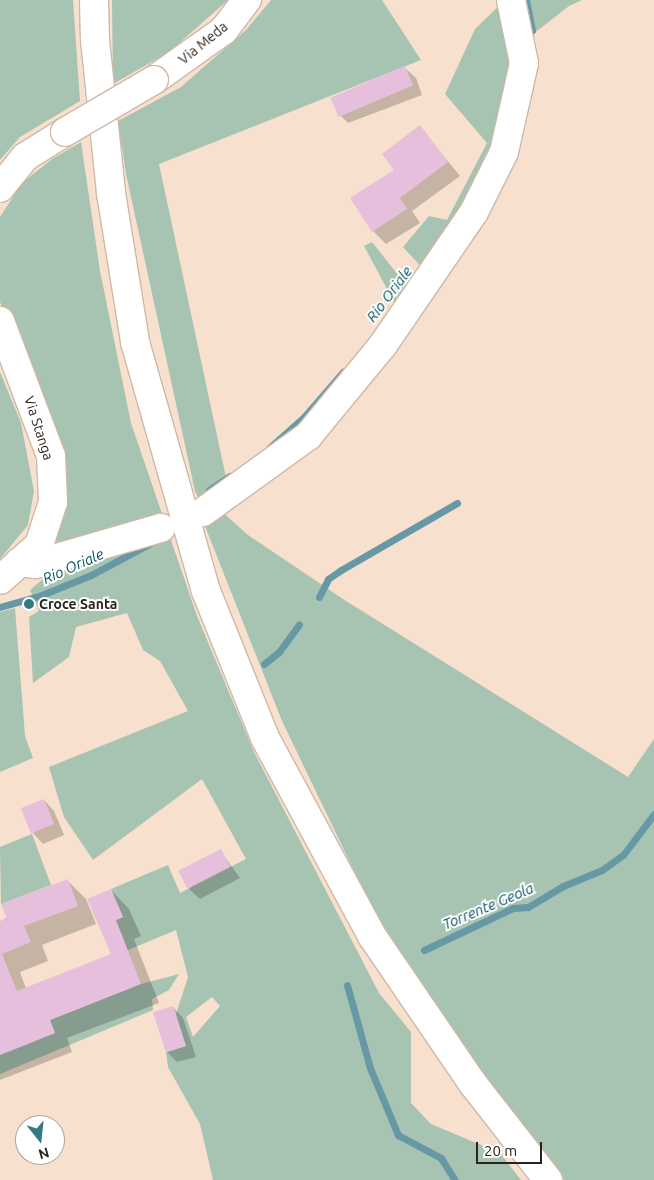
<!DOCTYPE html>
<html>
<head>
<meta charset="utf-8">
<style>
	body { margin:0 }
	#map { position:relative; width:654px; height:1180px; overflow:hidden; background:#f7e0cd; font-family:Ubuntu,sans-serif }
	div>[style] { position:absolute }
	.green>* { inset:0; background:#a7c3b2 }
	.shadow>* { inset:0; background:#0003 }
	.stream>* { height:7px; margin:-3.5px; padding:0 3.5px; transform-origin:3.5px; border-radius:3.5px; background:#6699a5 }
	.building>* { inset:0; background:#e5bfdb; transform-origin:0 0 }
	.roads { filter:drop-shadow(1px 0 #cfb8a6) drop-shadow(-1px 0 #cfb8a6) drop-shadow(0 1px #cfb8a6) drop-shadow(0 -1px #cfb8a6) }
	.minor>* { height:28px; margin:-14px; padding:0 14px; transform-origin:14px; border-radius:14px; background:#fff }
	.highway>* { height:28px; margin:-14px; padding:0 14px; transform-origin:14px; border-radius:14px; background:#fff }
	.bridges { filter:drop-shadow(1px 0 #cfb8a6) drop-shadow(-1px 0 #cfb8a6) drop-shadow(0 1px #cfb8a6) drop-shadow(0 -1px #cfb8a6) }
	.minor-bridge>* { height:28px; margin:-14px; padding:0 14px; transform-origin:14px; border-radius:14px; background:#fff }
	.dots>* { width:14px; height:14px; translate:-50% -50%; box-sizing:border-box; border:2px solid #fff; border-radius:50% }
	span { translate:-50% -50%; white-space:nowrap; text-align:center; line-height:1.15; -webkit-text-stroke:4px #fff; paint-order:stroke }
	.street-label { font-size:14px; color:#2b221b }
	.poi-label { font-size:14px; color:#2b221b; font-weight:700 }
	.left { translate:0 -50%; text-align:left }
	.water-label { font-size:15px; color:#02525f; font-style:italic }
	.north { position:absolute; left:15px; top:1115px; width:50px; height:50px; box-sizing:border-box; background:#fff; border:1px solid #aaa7a4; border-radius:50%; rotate:164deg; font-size:14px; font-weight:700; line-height:20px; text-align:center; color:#2b221b }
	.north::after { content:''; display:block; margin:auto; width:18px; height:22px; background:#327a82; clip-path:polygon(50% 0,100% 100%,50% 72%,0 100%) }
	.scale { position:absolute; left:476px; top:1142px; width:66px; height:22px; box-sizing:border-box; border:2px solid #2b221b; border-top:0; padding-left:6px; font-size:15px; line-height:18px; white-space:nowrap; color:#2b221b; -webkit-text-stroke:4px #fff; paint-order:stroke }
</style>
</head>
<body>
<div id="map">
	<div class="green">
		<i style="clip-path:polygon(0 0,73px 0,80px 101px,20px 137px,0 160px)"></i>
		<i style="clip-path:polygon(112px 0,228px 0,169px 52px,113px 84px)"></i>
		<i style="clip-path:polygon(271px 0,382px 0,421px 60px,159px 164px,228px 487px,202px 506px,195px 491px,126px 174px,118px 121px,181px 87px,246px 30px)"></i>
		<i style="clip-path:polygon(505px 0,582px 0,569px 6px,523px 42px,497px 145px,427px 273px,403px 247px,429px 216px,447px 220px,487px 143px,445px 94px,475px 29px)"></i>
		<i style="clip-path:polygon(evenodd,81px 142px,100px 271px,131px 423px,197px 616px,254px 752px,379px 993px,411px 1032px,411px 1103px,431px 1124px,500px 1153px,521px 1180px,213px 1180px,200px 1124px,168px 1067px,166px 1052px,186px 1046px,176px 1014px,188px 977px,176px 930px,126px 951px,114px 921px,123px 917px,111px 889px,168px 865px,180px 893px,246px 859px,202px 779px,93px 860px,64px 817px,49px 767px,188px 711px,160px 661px,143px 650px,127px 613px,76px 627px,69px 657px,33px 683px,29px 617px,39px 611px,30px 590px,49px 574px,32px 384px,0 302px,0 217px,22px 183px,52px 159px,81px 142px,212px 997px,220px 1006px,193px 1037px,186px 1017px,212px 997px)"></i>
		<i style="clip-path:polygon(372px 242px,413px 294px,400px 313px,364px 246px)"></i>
		<i style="clip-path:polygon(0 372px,21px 423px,34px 491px,28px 525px,0 559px)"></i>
		<i style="clip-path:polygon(220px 510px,248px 535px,346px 601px,628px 777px,654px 739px,654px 1180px,564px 1180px,487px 1084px,383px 931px,282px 721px,203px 521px)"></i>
		<i style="clip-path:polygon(15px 608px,25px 736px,33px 758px,0 772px,0 612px)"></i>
		<i style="clip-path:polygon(32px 834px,51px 885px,1px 904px,0 847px)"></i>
		<i style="clip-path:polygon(179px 974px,169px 990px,152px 999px,153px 1010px,0 1074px,0 1055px,55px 1033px,50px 1020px,141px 984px)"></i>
	</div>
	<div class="shadow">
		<i style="clip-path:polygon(405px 68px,416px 78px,422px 95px,348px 123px,338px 113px)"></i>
		<i style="clip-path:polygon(420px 127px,460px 176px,412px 211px,420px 223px,386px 244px,373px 231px,395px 171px)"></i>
		<i style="clip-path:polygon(44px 800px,54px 811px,64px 835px,43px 844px,33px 833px)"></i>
		<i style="clip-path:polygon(220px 850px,240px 878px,200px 899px,189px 889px)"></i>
		<i style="clip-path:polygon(67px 880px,86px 899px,96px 924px,42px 945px,48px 961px,20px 972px,26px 989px,113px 955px,111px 890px,129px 909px,141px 936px,134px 939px,159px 1003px,67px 1038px,72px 1052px,0 1080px,0 922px)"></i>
		<i style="clip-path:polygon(173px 1007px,183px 1018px,196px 1057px,177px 1062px,167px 1052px,155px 1013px)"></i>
	</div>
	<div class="stream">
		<i style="left:526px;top:0;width:31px;rotate:79deg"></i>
		<i style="left:269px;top:448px;width:47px;rotate:-41.5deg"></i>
		<i style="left:304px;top:417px;width:60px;rotate:-49.1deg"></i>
		<i style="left:209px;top:490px;width:25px;rotate:-34deg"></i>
		<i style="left:319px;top:597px;width:20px;rotate:-63deg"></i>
		<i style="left:328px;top:579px;width:16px;rotate:-35deg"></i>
		<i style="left:341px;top:570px;width:134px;rotate:-30deg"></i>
		<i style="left:0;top:607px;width:41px;rotate:-15.8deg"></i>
		<i style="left:39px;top:596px;width:56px;rotate:-22deg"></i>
		<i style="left:91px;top:575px;width:66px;rotate:-28.1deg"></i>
		<i style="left:264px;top:664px;width:19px;rotate:-39deg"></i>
		<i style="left:279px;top:652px;width:34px;rotate:-54deg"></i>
		<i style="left:424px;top:950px;width:98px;rotate:-25.3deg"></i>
		<i style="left:513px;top:908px;width:15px;rotate:-4deg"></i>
		<i style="left:528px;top:907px;width:41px;rotate:-31deg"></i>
		<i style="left:563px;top:886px;width:42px;rotate:-22.3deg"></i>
		<i style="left:602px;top:870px;width:26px;rotate:-36deg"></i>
		<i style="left:623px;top:855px;width:51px;rotate:-52.9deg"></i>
		<i style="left:347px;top:985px;width:86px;rotate:74.5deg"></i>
		<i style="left:370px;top:1068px;width:73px;rotate:67.3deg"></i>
		<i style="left:398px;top:1135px;width:49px;rotate:28.1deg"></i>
		<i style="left:441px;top:1158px;width:26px;rotate:58deg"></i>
	</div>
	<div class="building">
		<i style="left:405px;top:66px;width:21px;height:81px;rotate:67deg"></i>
		<i style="clip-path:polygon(420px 125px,448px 162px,400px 198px,407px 209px,372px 232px,350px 198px,394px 170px,382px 154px)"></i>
		<i style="left:44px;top:799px;width:27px;height:25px;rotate:68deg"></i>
		<i style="left:221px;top:849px;width:20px;height:48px;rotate:63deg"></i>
		<i style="clip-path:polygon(68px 879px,78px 906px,24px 926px,31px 942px,2px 954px,17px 991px,111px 954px,87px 899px,111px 889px,123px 917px,116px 920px,141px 984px,50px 1020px,55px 1033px,0 1055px,0 921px,7px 919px,1px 904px)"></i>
		<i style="left:173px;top:1006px;width:42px;height:21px;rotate:72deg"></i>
	</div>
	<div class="roads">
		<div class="minor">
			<i style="left:154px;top:80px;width:86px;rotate:-35.5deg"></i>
			<i style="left:224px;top:30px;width:38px;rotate:-53deg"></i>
			<i style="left:0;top:188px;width:40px;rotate:-51deg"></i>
			<i style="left:25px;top:157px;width:47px;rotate:-32deg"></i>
			<i style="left:0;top:321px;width:144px;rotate:69.3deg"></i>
			<i style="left:51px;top:456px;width:46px;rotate:87.5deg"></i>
			<i style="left:53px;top:502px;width:45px;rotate:108deg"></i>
			<i style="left:39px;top:545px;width:52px;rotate:138.1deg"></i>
			<i style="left:203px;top:512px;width:130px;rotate:-35.9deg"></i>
			<i style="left:308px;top:436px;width:118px;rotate:-50.5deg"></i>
			<i style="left:383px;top:345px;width:161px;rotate:-55.6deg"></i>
			<i style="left:474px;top:212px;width:67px;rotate:-63.4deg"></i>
			<i style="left:504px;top:152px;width:91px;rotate:-77.3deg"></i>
			<i style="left:524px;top:63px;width:64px;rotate:-101.7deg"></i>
			<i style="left:19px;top:562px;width:17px;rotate:7deg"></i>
			<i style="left:36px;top:564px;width:130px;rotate:-16.1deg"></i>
		</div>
		<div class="highway">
			<i style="left:94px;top:0;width:40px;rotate:88.6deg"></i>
			<i style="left:95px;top:40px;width:154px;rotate:84deg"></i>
			<i style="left:111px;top:193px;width:151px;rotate:80.8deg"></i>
			<i style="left:135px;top:342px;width:259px;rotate:74.1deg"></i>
			<i style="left:206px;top:591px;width:158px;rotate:68.1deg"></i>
			<i style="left:265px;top:738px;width:225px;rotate:61.6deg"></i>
			<i style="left:372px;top:936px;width:179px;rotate:55.7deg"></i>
			<i style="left:473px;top:1084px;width:122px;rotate:52deg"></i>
		</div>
	</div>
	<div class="bridges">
		<div class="minor-bridge">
			<i style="left:65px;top:132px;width:103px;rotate:-30.3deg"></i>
		</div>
	</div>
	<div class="dots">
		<i style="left:29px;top:604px;background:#327a82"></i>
	</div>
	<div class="street-label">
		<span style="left:203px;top:43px;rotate:-39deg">Via Meda</span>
		<span style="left:39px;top:428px;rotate:72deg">Via Stanga</span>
	</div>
	<div class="poi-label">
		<span class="left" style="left:39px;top:604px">Croce Santa</span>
	</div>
	<div class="water-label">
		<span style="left:389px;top:294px;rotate:-53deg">Rio Oriale</span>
		<span style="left:73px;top:566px;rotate:-24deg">Rio Oriale</span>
		<span style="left:488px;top:906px;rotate:-23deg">Torrente Geola</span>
	</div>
	<div class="north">N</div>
	<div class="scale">20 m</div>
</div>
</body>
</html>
